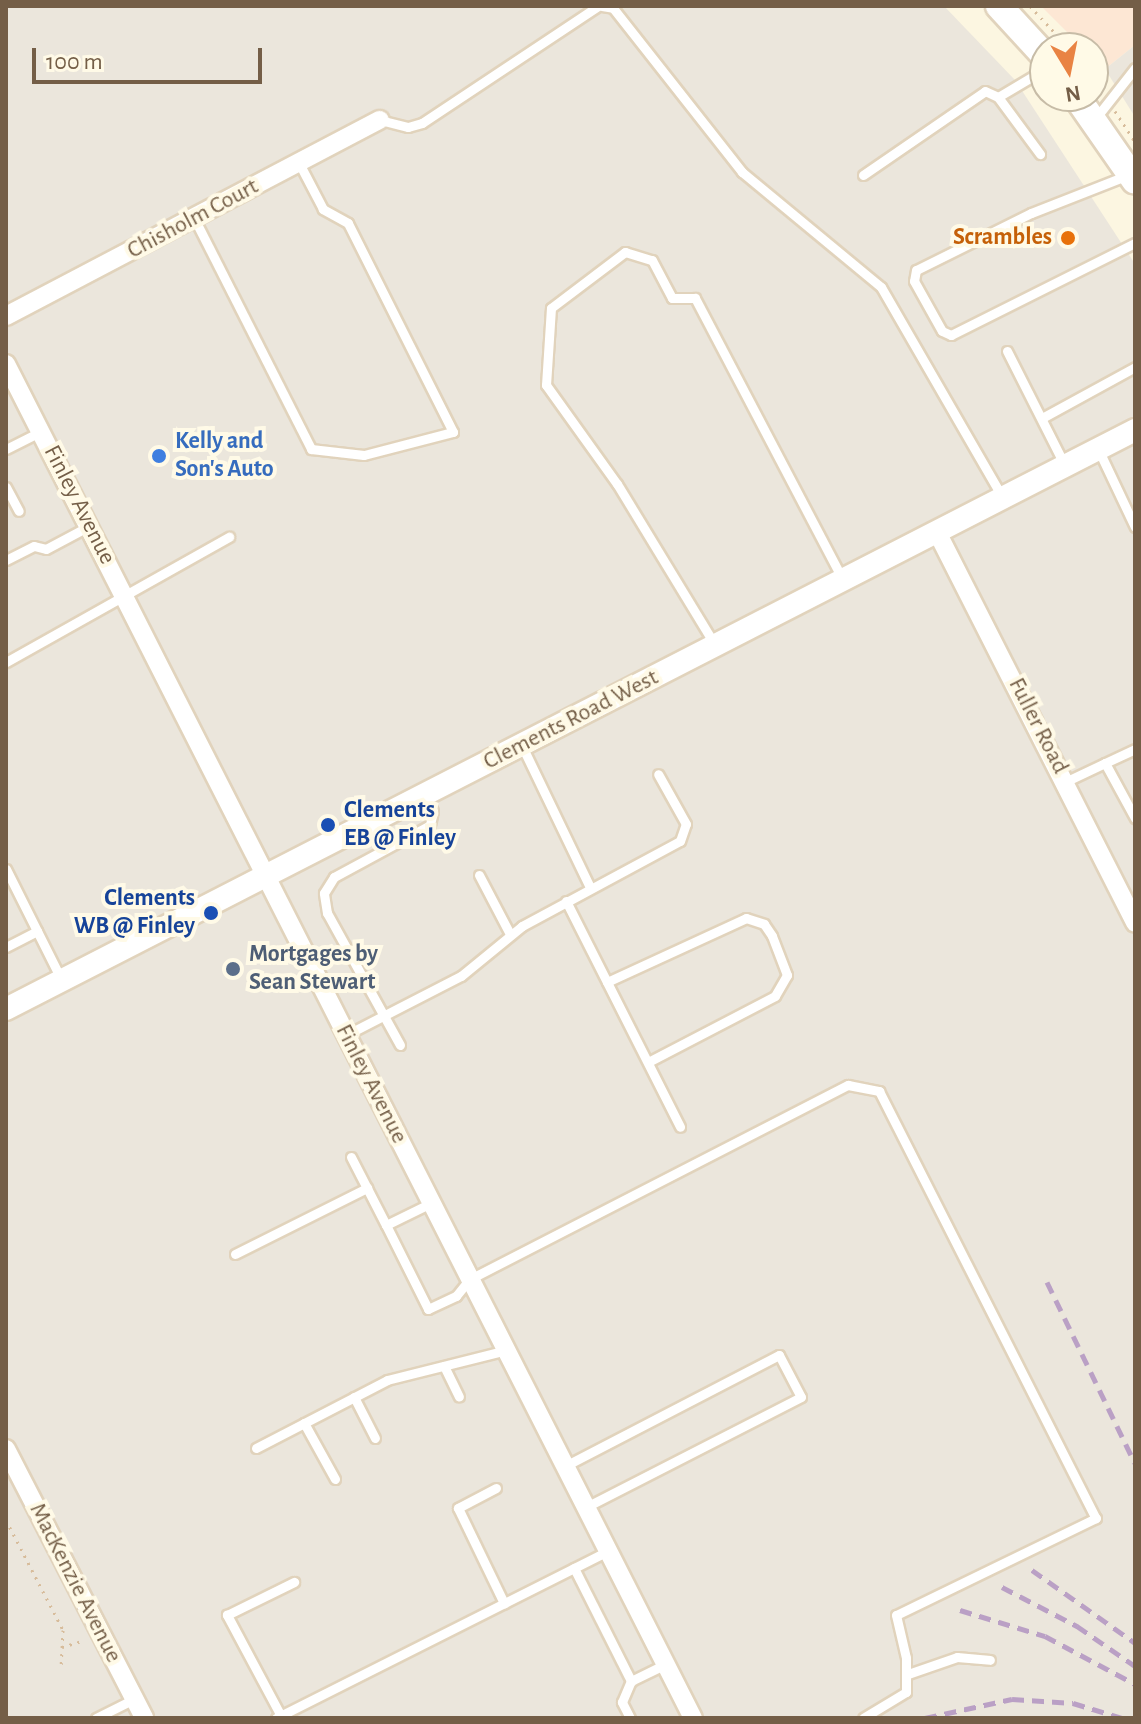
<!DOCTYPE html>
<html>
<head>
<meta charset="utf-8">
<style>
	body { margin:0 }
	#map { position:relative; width:1141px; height:1724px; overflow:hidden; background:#fcf6e1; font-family:"Alegreya Sans",sans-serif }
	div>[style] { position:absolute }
	.commercial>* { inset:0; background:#fde7d4 }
	.industrial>* { inset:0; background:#ebe6dc }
	.path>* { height:3px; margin-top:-1.5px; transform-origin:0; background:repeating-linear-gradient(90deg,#d7bc9b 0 2px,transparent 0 8px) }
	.roads { filter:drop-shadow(2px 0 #e1d3bc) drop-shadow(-2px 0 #e1d3bc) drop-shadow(0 2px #e1d3bc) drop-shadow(0 -2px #e1d3bc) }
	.service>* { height:9px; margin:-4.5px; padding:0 4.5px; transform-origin:4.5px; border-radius:4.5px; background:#fff }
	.minor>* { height:18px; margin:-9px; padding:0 9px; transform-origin:9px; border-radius:9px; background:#fff }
	.tertiary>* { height:22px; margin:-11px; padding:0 11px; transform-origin:11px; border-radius:11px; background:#fff }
	.secondary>* { height:26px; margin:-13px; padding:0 13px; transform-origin:13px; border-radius:13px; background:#fff }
	.rail>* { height:5px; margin-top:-2.5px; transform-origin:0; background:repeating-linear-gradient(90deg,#baa0c5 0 12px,transparent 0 20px) }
	.dots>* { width:22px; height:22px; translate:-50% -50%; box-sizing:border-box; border:4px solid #fffae7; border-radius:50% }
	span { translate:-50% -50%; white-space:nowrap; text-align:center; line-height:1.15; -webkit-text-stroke:8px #fffae7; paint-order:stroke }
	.street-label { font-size:24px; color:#745e47 }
	.food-label { font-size:24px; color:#c56008; font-weight:700 }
	.right { translate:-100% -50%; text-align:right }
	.shop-label { font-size:24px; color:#366cbe; font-weight:700 }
	.left { translate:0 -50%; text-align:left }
	.transit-label { font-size:24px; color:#164399; font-weight:700 }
	.service-label { font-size:24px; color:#4e5e75; font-weight:700 }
	.frame { position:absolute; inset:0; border:8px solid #745e47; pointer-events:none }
	.north { position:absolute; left:1029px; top:32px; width:80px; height:80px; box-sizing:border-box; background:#fffae7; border:2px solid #c7bca7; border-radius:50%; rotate:170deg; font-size:22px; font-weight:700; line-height:32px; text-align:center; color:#745e47 }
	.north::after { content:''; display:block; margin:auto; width:28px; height:36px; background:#e98343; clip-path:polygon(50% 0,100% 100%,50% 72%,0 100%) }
	.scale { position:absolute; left:32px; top:48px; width:230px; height:36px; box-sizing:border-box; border:4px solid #745e47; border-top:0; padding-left:10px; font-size:24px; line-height:28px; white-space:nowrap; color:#745e47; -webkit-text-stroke:6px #fffae7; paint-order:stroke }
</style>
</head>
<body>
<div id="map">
	<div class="commercial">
		<i style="clip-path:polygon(1041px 6px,1135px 6px,1135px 45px,1105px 69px,1093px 58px,1093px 48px,1083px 48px)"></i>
	</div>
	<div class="industrial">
		<i style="clip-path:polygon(6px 6px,944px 6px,1015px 80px,1135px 264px,1135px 1718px,6px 1718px)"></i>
		<i style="clip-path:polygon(1135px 45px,1135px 117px,1105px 69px)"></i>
	</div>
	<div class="path">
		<i style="left:1030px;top:6px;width:57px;rotate:47.1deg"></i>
		<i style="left:1093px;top:78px;width:16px;rotate:52deg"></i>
		<i style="left:1115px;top:111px;width:37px;rotate:57deg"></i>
		<i style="left:6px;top:1520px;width:124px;rotate:62.6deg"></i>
		<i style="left:63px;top:1630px;width:35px;rotate:93deg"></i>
		<i style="left:62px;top:1647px;width:21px;rotate:-17deg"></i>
	</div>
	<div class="roads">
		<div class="service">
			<i style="left:602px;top:6px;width:11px;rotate:10deg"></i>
			<i style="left:613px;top:8px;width:209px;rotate:51.8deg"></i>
			<i style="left:742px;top:172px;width:180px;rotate:39.6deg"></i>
			<i style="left:881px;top:287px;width:242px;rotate:60deg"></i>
			<i style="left:998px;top:97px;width:71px;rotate:53.6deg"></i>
			<i style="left:1095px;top:119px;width:65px;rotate:-51.9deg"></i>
			<i style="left:380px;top:120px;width:29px;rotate:14deg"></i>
			<i style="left:408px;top:127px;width:15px;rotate:-16deg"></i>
			<i style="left:422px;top:123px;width:211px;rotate:-33.6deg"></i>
			<i style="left:863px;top:175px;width:148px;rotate:-34.5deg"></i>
			<i style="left:985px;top:91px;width:14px;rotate:25deg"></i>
			<i style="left:998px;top:97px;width:55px;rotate:-30.8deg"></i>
			<i style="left:1128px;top:175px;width:104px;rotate:158.6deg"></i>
			<i style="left:1031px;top:213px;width:128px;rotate:153.6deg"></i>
			<i style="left:916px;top:270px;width:11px;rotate:100deg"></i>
			<i style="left:914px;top:281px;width:57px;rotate:60.8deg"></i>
			<i style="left:942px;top:331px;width:10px;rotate:24deg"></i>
			<i style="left:951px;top:335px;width:206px;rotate:-26.6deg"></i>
			<i style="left:194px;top:218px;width:259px;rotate:63.1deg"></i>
			<i style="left:311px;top:449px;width:53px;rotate:6.5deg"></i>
			<i style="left:364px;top:455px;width:92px;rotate:-14.5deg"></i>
			<i style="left:453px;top:432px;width:234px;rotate:-116.7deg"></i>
			<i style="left:348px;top:223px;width:29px;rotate:-151deg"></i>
			<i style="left:323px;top:209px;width:52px;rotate:-117.6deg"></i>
			<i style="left:1007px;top:351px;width:129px;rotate:63.2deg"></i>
			<i style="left:1042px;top:418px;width:106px;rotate:-28.7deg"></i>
			<i style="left:6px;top:449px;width:40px;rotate:-26.6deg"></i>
			<i style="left:1099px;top:451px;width:84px;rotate:64.7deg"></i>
			<i style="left:6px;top:487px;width:27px;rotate:62deg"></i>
			<i style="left:6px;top:560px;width:31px;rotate:-27deg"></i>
			<i style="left:34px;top:546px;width:12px;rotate:14deg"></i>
			<i style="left:46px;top:549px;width:49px;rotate:-28.1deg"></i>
			<i style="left:715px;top:645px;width:188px;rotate:-121.3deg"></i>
			<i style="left:617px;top:484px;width:122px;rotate:-125.6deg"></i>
			<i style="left:546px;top:385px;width:77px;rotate:-86.3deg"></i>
			<i style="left:551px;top:308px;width:93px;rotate:-37.1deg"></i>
			<i style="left:625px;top:252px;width:28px;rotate:17deg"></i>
			<i style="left:652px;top:260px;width:43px;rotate:62.2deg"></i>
			<i style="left:672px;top:298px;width:23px"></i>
			<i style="left:695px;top:298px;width:318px;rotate:62.3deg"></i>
			<i style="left:6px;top:662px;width:256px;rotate:-29.3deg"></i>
			<i style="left:522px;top:746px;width:157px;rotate:64.3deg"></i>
			<i style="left:1105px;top:763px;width:33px;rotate:-25deg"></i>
			<i style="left:1067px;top:781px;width:42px;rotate:-25.3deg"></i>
			<i style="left:1105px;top:763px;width:63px;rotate:61.4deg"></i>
			<i style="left:6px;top:869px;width:125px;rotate:63.4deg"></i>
			<i style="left:479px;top:875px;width:67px;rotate:62.3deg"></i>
			<i style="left:566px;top:901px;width:253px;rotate:63.2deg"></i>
			<i style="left:6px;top:947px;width:35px;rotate:-27deg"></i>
			<i style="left:607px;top:982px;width:153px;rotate:-24.7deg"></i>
			<i style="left:746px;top:918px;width:19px;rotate:18deg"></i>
			<i style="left:764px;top:924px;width:14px;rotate:56deg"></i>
			<i style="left:772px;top:936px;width:42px;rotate:69deg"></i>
			<i style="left:787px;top:975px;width:24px;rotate:120deg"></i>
			<i style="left:775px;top:996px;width:143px;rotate:152.5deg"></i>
			<i style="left:346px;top:1035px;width:129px;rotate:-27.2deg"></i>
			<i style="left:461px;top:976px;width:79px;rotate:-39.3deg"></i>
			<i style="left:522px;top:926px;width:179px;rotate:-28.3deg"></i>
			<i style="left:680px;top:841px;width:18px;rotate:-71deg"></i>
			<i style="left:686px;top:824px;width:57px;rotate:-119.2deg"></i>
			<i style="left:400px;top:1045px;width:151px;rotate:-118.9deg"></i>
			<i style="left:327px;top:913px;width:20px;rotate:-99deg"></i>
			<i style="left:324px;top:893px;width:19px;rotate:-58deg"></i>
			<i style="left:334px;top:877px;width:109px;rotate:-28.4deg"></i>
			<i style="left:430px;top:825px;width:14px;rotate:-78deg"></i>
			<i style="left:433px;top:811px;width:17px;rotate:-114deg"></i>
			<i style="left:351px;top:1157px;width:76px;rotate:62.8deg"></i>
			<i style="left:431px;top:1203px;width:50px;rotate:153.9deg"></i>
			<i style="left:386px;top:1225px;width:94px;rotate:63.4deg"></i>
			<i style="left:428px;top:1309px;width:31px;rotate:-25deg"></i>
			<i style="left:456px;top:1296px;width:22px;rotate:-51deg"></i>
			<i style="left:470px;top:1279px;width:425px;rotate:-27.2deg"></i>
			<i style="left:848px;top:1085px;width:32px;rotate:11deg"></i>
			<i style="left:879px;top:1091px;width:479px;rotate:63.1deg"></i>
			<i style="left:1096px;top:1518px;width:222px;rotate:154.1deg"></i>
			<i style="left:896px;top:1615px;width:44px;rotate:76.9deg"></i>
			<i style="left:906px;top:1658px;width:34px;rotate:90deg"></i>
			<i style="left:906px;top:1692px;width:50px;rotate:148.8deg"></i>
			<i style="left:235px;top:1254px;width:148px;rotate:-26.6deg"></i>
			<i style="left:444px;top:1366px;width:34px;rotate:64deg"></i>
			<i style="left:354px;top:1397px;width:46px;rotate:62.9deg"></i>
			<i style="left:304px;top:1423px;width:64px;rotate:61deg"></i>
			<i style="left:256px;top:1448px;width:148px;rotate:-27.4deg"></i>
			<i style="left:387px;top:1380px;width:123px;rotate:-14.1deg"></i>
			<i style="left:565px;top:1466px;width:241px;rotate:-27.4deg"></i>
			<i style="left:779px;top:1355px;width:47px;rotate:62.4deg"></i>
			<i style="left:801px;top:1397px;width:242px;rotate:152.9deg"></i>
			<i style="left:496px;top:1488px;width:43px;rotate:152.2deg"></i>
			<i style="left:458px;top:1508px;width:106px;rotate:64.2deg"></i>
			<i style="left:574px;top:1568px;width:127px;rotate:63.2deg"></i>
			<i style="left:908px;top:1674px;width:52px;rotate:-19.1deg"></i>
			<i style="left:957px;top:1657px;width:33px;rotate:5deg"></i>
			<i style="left:281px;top:1716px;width:115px;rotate:-118.1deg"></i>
			<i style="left:227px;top:1615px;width:75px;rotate:-26.2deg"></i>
			<i style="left:96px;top:1718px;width:42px;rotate:-26.6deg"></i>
			<i style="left:276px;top:1718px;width:372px;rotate:-26.7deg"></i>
			<i style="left:630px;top:1718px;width:18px;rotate:-117deg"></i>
			<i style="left:622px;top:1702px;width:23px;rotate:-67deg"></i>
			<i style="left:631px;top:1681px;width:39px;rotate:-26deg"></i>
		</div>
		<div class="minor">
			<i style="left:6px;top:316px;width:422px;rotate:-27.7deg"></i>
			<i style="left:6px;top:364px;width:1518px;rotate:63.1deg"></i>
			<i style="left:937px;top:532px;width:438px;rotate:63.1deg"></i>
			<i style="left:6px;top:1449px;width:302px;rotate:62.8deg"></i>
		</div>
		<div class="tertiary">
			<i style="left:6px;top:1009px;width:1269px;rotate:-27.15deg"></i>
		</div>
		<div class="secondary">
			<i style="left:999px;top:6px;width:68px;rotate:47.4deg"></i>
			<i style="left:1076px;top:96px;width:103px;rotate:55.2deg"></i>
		</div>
	</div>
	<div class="rail">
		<i style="left:1047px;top:1282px;width:201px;rotate:64.1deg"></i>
		<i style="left:1032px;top:1570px;width:126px;rotate:35.3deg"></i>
		<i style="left:1002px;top:1587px;width:85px;rotate:27.5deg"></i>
		<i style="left:1077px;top:1626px;width:70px;rotate:34.6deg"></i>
		<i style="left:960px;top:1610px;width:89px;rotate:17deg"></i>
		<i style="left:1045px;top:1636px;width:102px;rotate:28.1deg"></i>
		<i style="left:925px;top:1718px;width:89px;rotate:-12.3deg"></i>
		<i style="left:1012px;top:1699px;width:61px;rotate:3.8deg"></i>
		<i style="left:1073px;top:1703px;width:51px;rotate:17deg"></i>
	</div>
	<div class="dots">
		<i style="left:1068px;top:238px;background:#e8710a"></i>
		<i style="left:159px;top:456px;background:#3f7fe0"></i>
		<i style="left:328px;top:825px;background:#1a4fb4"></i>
		<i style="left:211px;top:913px;background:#1a4fb4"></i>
		<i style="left:233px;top:969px;background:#5c6f8a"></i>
	</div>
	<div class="street-label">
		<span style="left:193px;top:219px;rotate:-28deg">Chisholm Court</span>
		<span style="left:79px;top:505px;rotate:63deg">Finley Avenue</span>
		<span style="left:571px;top:720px;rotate:-27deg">Clements Road West</span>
		<span style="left:1038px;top:726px;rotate:63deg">Fuller Road</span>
		<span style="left:371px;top:1084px;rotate:63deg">Finley Avenue</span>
		<span style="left:75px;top:1583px;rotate:63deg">MacKenzie Avenue</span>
	</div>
	<div class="food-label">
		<span class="right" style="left:1052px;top:238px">Scrambles</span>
	</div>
	<div class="shop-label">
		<span class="left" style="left:175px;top:456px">Kelly and<br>Son's Auto</span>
	</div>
	<div class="transit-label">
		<span class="left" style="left:344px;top:825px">Clements<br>EB @ Finley</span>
		<span class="right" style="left:195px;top:913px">Clements<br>WB @ Finley</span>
	</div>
	<div class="service-label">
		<span class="left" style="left:249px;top:969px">Mortgages by<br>Sean Stewart</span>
	</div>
	<div class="frame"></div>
	<div class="north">N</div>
	<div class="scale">100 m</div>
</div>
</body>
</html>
